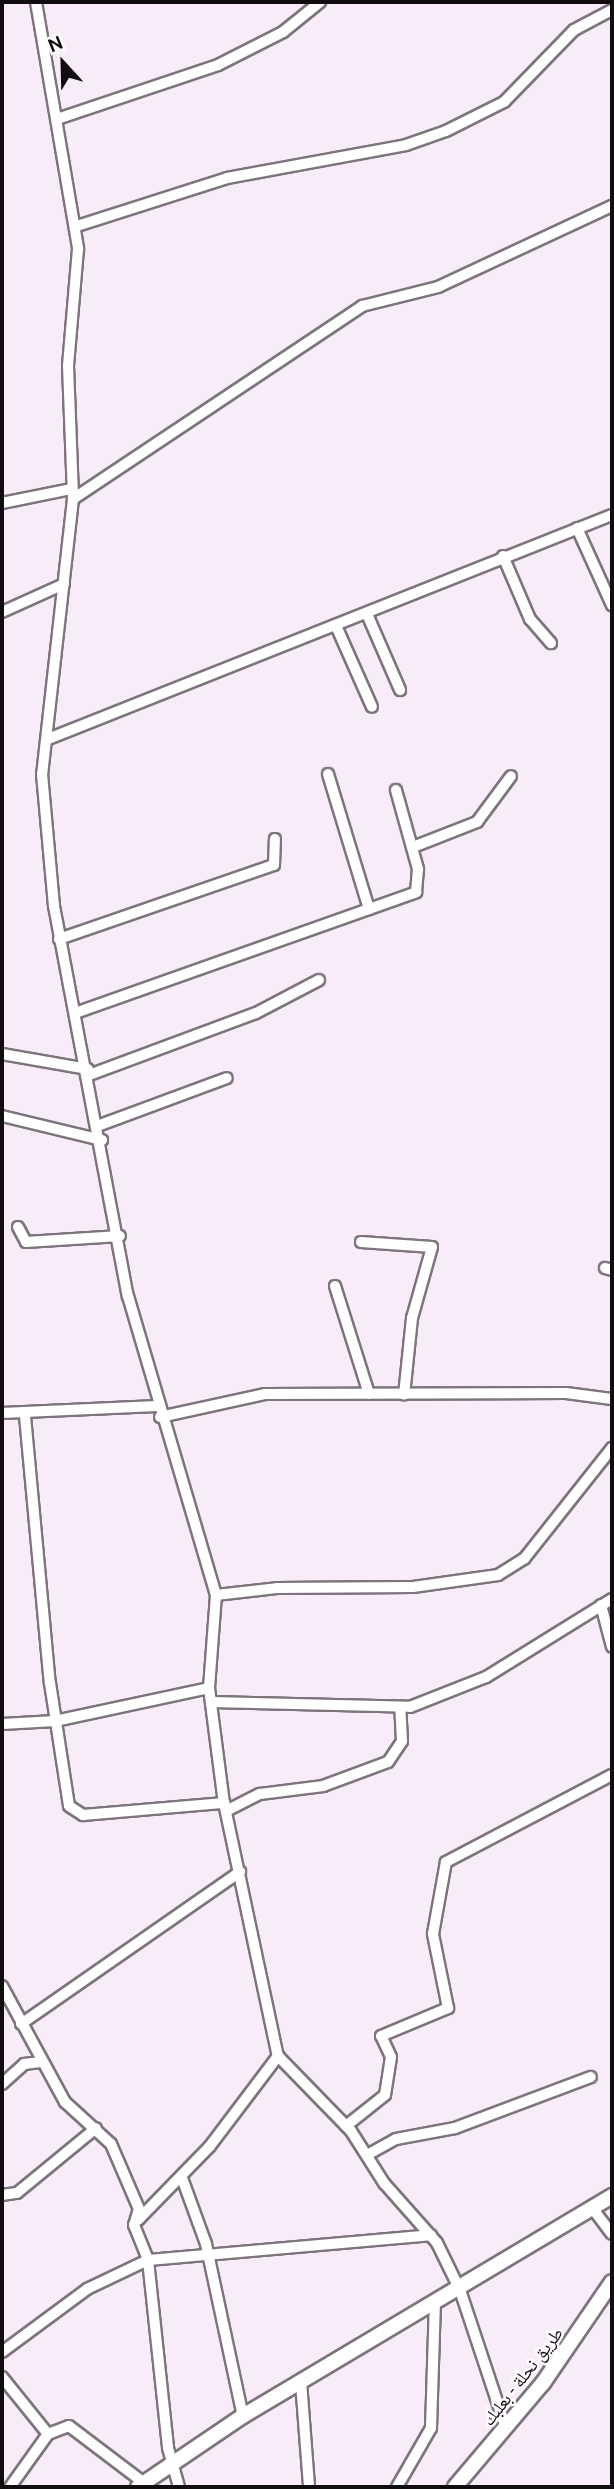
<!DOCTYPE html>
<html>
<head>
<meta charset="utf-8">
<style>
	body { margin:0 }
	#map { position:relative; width:614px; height:2489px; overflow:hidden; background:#f7ecf7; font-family:Ubuntu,"Noto Naskh Arabic",sans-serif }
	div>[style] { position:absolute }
	.roads { filter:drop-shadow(2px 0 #7d747d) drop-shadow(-2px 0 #7d747d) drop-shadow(0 2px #7d747d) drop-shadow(0 -2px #7d747d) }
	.minor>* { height:10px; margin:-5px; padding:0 5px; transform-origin:5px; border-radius:5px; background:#fff }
	.tertiary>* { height:14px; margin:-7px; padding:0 7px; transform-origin:7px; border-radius:7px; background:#fff }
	span { translate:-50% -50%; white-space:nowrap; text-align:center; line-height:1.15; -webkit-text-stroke:5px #fffcff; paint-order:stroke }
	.street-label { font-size:18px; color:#100c10 }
	.frame { position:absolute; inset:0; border:4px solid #100c10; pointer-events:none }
	.north { position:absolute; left:28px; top:28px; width:70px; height:70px; -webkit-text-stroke:5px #fffcff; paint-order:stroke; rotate:338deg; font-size:19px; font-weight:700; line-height:28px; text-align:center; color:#100c10 }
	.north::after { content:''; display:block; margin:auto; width:24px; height:32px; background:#100c10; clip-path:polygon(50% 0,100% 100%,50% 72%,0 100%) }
</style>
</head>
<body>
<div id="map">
	<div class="roads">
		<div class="minor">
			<i style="left:36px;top:2px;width:251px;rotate:80.3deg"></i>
			<i style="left:78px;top:249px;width:117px;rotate:94.9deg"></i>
			<i style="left:68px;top:366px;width:133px;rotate:87.8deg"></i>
			<i style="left:73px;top:499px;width:277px;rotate:96.4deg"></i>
			<i style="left:42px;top:774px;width:133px;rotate:84.8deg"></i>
			<i style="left:54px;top:906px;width:397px;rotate:79.3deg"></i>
			<i style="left:128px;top:1296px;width:312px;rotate:73.6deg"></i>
			<i style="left:216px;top:1595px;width:93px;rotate:94.3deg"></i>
			<i style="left:209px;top:1688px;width:116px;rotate:82.6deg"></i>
			<i style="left:224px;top:1803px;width:259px;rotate:78deg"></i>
			<i style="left:278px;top:2056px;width:105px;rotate:45.8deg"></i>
			<i style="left:351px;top:2131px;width:62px;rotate:57.6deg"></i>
			<i style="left:384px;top:2183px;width:80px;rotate:48.5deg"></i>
			<i style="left:437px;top:2243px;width:52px;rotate:63.9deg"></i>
			<i style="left:460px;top:2290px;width:145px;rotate:71.6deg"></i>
			<i style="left:57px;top:119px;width:170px;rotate:-18.5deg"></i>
			<i style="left:218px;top:65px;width:73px;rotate:-26.9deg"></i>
			<i style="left:283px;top:32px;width:48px;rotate:-39deg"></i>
			<i style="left:77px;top:226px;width:157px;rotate:-17.7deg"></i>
			<i style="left:227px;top:178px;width:182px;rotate:-10.4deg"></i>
			<i style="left:406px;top:145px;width:42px;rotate:-19.3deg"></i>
			<i style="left:446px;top:131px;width:65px;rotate:-26.6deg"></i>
			<i style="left:504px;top:102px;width:100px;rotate:-45.8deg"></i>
			<i style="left:574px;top:30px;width:43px;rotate:-27.8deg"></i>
			<i style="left:73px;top:499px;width:348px;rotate:-33.7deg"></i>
			<i style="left:362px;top:306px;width:78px;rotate:-14deg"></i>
			<i style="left:438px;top:287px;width:192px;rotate:-25deg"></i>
			<i style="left:2px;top:503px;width:70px;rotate:-11.5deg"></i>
			<i style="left:577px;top:528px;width:85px;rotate:65.6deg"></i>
			<i style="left:503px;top:556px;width:69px;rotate:66.8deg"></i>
			<i style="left:530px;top:619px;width:32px;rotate:49deg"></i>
			<i style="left:2px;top:612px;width:68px;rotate:-24.3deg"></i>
			<i style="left:367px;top:614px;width:83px;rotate:66.5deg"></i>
			<i style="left:337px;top:628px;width:86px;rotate:66.1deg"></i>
			<i style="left:48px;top:739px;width:607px;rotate:-21.66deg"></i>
			<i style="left:328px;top:774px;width:141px;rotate:73.1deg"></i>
			<i style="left:413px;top:847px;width:69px;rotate:-21.3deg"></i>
			<i style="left:477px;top:822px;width:57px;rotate:-53.5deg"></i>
			<i style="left:59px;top:939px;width:227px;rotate:-19deg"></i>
			<i style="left:274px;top:865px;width:26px;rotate:-88deg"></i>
			<i style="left:78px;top:1012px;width:359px;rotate:-19.5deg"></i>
			<i style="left:416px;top:892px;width:23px;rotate:-85deg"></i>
			<i style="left:418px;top:869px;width:82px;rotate:-105.6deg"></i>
			<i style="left:2px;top:1054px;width:87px;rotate:9.9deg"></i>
			<i style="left:89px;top:1075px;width:178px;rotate:-20.4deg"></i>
			<i style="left:256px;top:1013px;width:71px;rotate:-27.6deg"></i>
			<i style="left:2px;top:1116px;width:103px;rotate:13.5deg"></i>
			<i style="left:100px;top:1125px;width:135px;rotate:-20.3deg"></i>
			<i style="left:18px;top:1227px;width:17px;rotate:62deg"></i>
			<i style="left:26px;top:1242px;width:94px;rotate:-3.7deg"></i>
			<i style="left:361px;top:1242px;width:71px;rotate:4deg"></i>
			<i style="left:432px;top:1247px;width:74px;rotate:105.7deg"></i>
			<i style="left:412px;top:1318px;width:77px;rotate:95.9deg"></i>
			<i style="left:605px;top:1268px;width:7px;rotate:16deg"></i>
			<i style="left:335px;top:1286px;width:113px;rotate:72.5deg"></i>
			<i style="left:2px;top:1413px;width:155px;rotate:-2.6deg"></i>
			<i style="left:25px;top:1416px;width:268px;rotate:84.7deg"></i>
			<i style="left:50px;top:1683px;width:124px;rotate:81.2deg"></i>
			<i style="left:69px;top:1806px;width:17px;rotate:33deg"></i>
			<i style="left:83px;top:1815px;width:142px;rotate:-4.9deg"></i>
			<i style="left:160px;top:1417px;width:107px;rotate:-12.4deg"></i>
			<i style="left:265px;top:1394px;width:301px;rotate:-0.2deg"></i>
			<i style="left:566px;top:1393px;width:46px;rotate:7.4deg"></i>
			<i style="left:216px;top:1595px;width:61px;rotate:-6.5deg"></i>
			<i style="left:277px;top:1588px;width:136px;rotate:-0.4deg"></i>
			<i style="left:413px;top:1587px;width:86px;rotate:-8deg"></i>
			<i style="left:498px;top:1575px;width:31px;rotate:-32deg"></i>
			<i style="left:524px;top:1559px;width:142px;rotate:-51.6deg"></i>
			<i style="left:601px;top:1605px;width:43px;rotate:75.3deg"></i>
			<i style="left:211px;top:1702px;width:199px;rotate:1.4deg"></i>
			<i style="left:410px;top:1707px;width:82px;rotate:-21.5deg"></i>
			<i style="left:486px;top:1677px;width:148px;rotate:-31.8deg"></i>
			<i style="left:2px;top:1724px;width:53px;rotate:-3.2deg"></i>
			<i style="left:55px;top:1721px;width:157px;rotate:-12.1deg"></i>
			<i style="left:226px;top:1811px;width:38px;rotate:-27deg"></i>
			<i style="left:260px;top:1794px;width:64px;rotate:-7.2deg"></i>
			<i style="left:323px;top:1786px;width:69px;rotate:-20.3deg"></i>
			<i style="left:388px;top:1762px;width:25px;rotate:-56deg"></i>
			<i style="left:402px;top:1741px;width:33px;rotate:-93deg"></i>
			<i style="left:2px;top:1986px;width:132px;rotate:61.5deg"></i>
			<i style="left:65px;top:2102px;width:62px;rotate:42.4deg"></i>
			<i style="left:111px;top:2144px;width:71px;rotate:66.7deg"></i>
			<i style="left:139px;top:2209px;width:17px;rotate:107deg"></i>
			<i style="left:134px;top:2225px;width:38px;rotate:68deg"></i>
			<i style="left:148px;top:2260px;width:189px;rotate:83.9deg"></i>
			<i style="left:168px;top:2448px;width:41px;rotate:74.2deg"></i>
			<i style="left:21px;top:2024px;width:267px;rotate:-34.8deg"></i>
			<i style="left:2px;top:2084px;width:30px;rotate:-42deg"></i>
			<i style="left:24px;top:2064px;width:17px;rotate:-7deg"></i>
			<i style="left:346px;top:2126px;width:50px;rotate:-38.5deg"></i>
			<i style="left:385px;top:2095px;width:38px;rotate:-81deg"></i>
			<i style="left:391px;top:2057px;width:23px;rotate:-115deg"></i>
			<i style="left:381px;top:2036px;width:73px;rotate:-22.7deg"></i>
			<i style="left:448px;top:2008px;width:76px;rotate:-101.5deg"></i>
			<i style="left:433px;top:1934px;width:73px;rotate:-79.8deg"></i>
			<i style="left:446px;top:1862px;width:187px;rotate:-27.7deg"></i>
			<i style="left:367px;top:2155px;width:33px;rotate:-29deg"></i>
			<i style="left:396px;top:2139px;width:60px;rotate:-10.6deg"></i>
			<i style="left:455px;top:2128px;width:145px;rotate:-20.6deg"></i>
			<i style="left:182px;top:2178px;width:70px;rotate:70deg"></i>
			<i style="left:206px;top:2244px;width:176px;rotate:77.9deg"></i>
			<i style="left:2px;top:2195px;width:15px;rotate:-8deg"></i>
			<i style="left:17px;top:2193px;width:102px;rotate:-39.4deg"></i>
			<i style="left:593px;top:2209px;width:31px;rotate:53deg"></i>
			<i style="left:138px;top:2220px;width:103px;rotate:-45.8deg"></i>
			<i style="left:210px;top:2146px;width:113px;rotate:-52.9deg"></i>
			<i style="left:2px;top:2352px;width:106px;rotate:-36.5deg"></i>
			<i style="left:87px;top:2289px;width:68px;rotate:-25.4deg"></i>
			<i style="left:148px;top:2260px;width:284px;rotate:-5deg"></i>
			<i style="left:2px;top:2377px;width:73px;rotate:51.1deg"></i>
			<i style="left:48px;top:2434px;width:65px;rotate:125.6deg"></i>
			<i style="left:301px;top:2382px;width:105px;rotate:85.6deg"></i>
			<i style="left:48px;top:2434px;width:22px;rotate:-21deg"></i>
			<i style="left:69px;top:2426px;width:94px;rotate:37.2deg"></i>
			<i style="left:397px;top:2487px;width:68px;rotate:-60deg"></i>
			<i style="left:431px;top:2428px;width:125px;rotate:-88.2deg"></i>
		</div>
		<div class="tertiary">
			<i style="left:138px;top:2487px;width:127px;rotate:-34.1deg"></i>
			<i style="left:243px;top:2416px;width:430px;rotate:-30.8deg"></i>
			<i style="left:455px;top:2487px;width:136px;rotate:-49.8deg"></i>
			<i style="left:543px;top:2383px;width:122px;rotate:-55.7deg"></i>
		</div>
	</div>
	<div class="street-label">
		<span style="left:522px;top:2376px;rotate:-52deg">طريق نحلة - بعلبك</span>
	</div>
	<div class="frame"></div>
	<div class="north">N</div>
</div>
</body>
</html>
